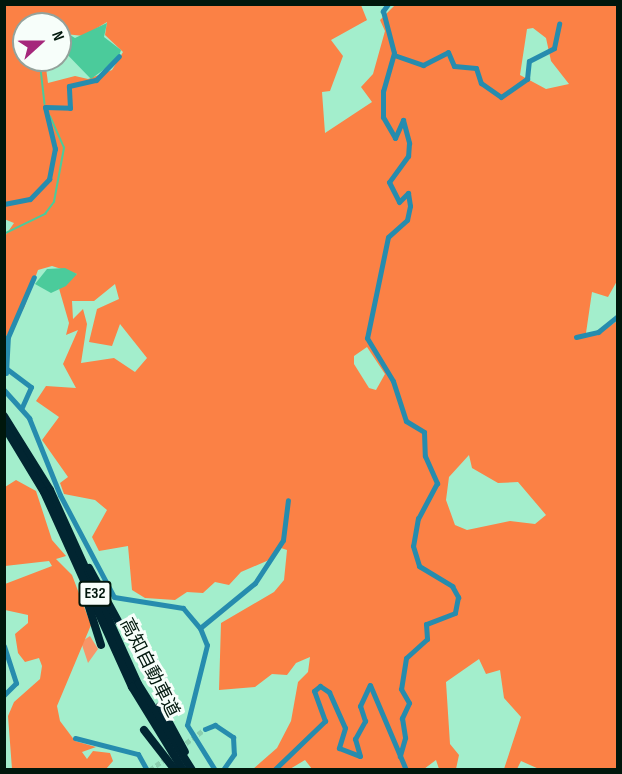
<!DOCTYPE html>
<html>
<head>
<meta charset="utf-8">
<style>
	body { margin:0 }
	#map { position:relative; width:622px; height:774px; overflow:hidden; background:#a3eecc; font-family:"Sofia Sans Condensed","Noto Sans JP",sans-serif }
	div>[style] { position:absolute }
	.green>* { inset:0; background:#f89568 }
	.forest>* { inset:0; background:#fb8145 }
	.water>* { inset:0; background:#4bcb9b }
	.stream>* { height:1.5px; margin:-0.75px; padding:0 0.75px; transform-origin:0.75px; border-radius:0.75px; background:#4bcb9b }
	.minor-tunnel>* { height:5px; margin-top:-2.5px; transform-origin:0; background:repeating-linear-gradient(90deg,#8bceaf 0 5px,transparent 0 7.5px) }
	.minor>* { height:5px; margin:-2.5px; padding:0 2.5px; transform-origin:2.5px; border-radius:2.5px; background:#268cae }
	.highway>* { height:8px; margin:-4px; padding:0 4px; transform-origin:4px; border-radius:4px; background:#012531 }
	span { translate:-50% -50%; white-space:nowrap; text-align:center; line-height:1.15; -webkit-text-stroke:6px #f7fefa; paint-order:stroke }
	.shield-label span { padding:2px 4px; background:#f7fefa; border:2px solid; border-radius:4px; -webkit-text-stroke-width:0 }
	.shield-label { font-size:16px; color:#00170c; font-weight:700 }
	.street-label { font-size:18px; color:#00170c }
	.frame { position:absolute; inset:0; border:6px solid #00170c; pointer-events:none }
	.north { position:absolute; left:12px; top:12px; width:60px; height:60px; box-sizing:border-box; background:#f7fefa; border:2px solid #94a29b; border-radius:50%; rotate:69deg; font-size:16px; font-weight:700; line-height:24px; text-align:center; color:#00170c }
	.north::after { content:''; display:block; margin:auto; width:21px; height:27px; background:#a5287b; clip-path:polygon(50% 0,100% 100%,50% 72%,0 100%) }
</style>
</head>
<body>
<div id="map">
	<div class="green">
		<i style="clip-path:polygon(90px 636px,98px 649px,88px 663px,81px 642px)"></i>
	</div>
	<div class="forest">
		<i style="clip-path:polygon(evenodd,4px 5px,361px 5px,367px 20px,331px 40px,343px 56px,330px 91px,322px 92px,325px 133px,372px 102px,361px 87px,373px 74px,385px 31px,380px 20px,395px 5px,617px 5px,617px 281px,608px 297px,592px 292px,586px 333px,599px 334px,617px 321px,617px 769px,539px 769px,521px 761px,517px 769px,504px 769px,521px 717px,504px 698px,500px 670px,486px 674px,479px 659px,446px 682px,450px 744px,459px 755px,456px 769px,439px 769px,436px 760px,424px 769px,312px 769px,305px 760px,290px 769px,253px 769px,277px 748px,291px 721px,298px 682px,308px 672px,310px 657px,296px 663px,287px 675px,272px 674px,255px 687px,219px 690px,221px 623px,274px 592px,284px 580px,287px 550px,278px 547px,269px 560px,241px 572px,229px 585px,215px 582px,203px 593px,187px 592px,175px 600px,145px 598px,132px 590px,128px 546px,99px 551px,92px 537px,107px 510px,95px 500px,64px 494px,60px 483px,68px 477px,42px 440px,59px 417px,36px 401px,46px 386px,76px 388px,63px 364px,78px 330px,66px 335px,69px 323px,58px 285px,77px 274px,52px 266px,38px 270px,24px 308px,5px 338px,5px 236px,14px 223px,4px 219px,4px 5px,107px 22px,105px 35px,123px 52px,112px 70px,88px 79px,75px 76px,48px 83px,45px 60px,24px 60px,24px 24px,60px 24px,65px 34px,84px 36px,107px 22px,4px 5px,533px 28px,546px 38px,551px 61px,569px 84px,546px 89px,520px 75px,527px 29px,533px 28px,4px 5px,115px 284px,119px 299px,97px 309px,89px 342px,112px 346px,120px 324px,147px 358px,135px 372px,114px 358px,81px 363px,87px 324px,83px 309px,73px 319px,72px 301px,94px 301px,115px 284px,4px 5px,367px 347px,385px 374px,376px 390px,369px 388px,354px 364px,354px 356px,367px 347px,4px 5px,469px 455px,472px 468px,498px 483px,518px 482px,546px 515px,535px 524px,510px 521px,467px 530px,455px 525px,446px 500px,449px 477px,469px 455px)"></i>
		<i style="clip-path:polygon(16px 480px,36px 491px,52px 540px,66px 556px,56px 559px,72px 575px,91px 625px,57px 706px,60px 721px,75px 741px,96px 747px,82px 752px,87px 759px,93px 751px,110px 753px,113px 761px,106px 769px,12px 769px,8px 716px,14px 702px,40px 679px,42px 666px,39px 658px,25px 662px,18px 653px,15px 634px,28px 623px,28px 615px,5px 610px,5px 584px,52px 566px,49px 561px,5px 566px,5px 487px)"></i>
	</div>
	<div class="water">
		<i style="clip-path:polygon(107px 23px,104px 37px,121px 50px,118px 59px,91px 79px,60px 47px,60px 29px,75px 38px)"></i>
		<i style="clip-path:polygon(65px 268px,77px 274px,66px 286px,51px 293px,35px 284px,47px 269px)"></i>
	</div>
	<div class="stream">
		<i style="left:40px;top:60px;width:44px;rotate:83.5deg"></i>
		<i style="left:4px;top:234px;width:46px;rotate:-26deg"></i>
		<i style="left:45px;top:214px;width:15px;rotate:-53deg"></i>
		<i style="left:54px;top:202px;width:55px;rotate:-79.5deg"></i>
		<i style="left:64px;top:148px;width:34px;rotate:-114deg"></i>
	</div>
	<div class="minor-tunnel">
		<i style="left:150px;top:770px;width:69px;rotate:-36.7deg"></i>
	</div>
	<div class="minor">
		<i style="left:388px;top:4px;width:9px;rotate:126deg"></i>
		<i style="left:383px;top:11px;width:43px;rotate:75.3deg"></i>
		<i style="left:394px;top:53px;width:40px;rotate:106deg"></i>
		<i style="left:383px;top:91px;width:26px;rotate:90deg"></i>
		<i style="left:383px;top:117px;width:24px;rotate:60deg"></i>
		<i style="left:395px;top:138px;width:20px;rotate:-66deg"></i>
		<i style="left:403px;top:120px;width:24px;rotate:75deg"></i>
		<i style="left:409px;top:143px;width:13px;rotate:94deg"></i>
		<i style="left:408px;top:156px;width:32px;rotate:126deg"></i>
		<i style="left:389px;top:182px;width:22px;rotate:63deg"></i>
		<i style="left:399px;top:202px;width:13px;rotate:-45deg"></i>
		<i style="left:408px;top:193px;width:13px;rotate:81deg"></i>
		<i style="left:410px;top:206px;width:14px;rotate:102deg"></i>
		<i style="left:407px;top:220px;width:25px;rotate:138deg"></i>
		<i style="left:388px;top:237px;width:103px;rotate:101.7deg"></i>
		<i style="left:367px;top:338px;width:50px;rotate:58.8deg"></i>
		<i style="left:393px;top:381px;width:42px;rotate:72deg"></i>
		<i style="left:406px;top:421px;width:21px;rotate:31deg"></i>
		<i style="left:424px;top:432px;width:24px;rotate:88deg"></i>
		<i style="left:425px;top:456px;width:30px;rotate:66deg"></i>
		<i style="left:437px;top:483px;width:40px;rotate:118deg"></i>
		<i style="left:418px;top:518px;width:28px;rotate:100deg"></i>
		<i style="left:413px;top:546px;width:21px;rotate:73deg"></i>
		<i style="left:419px;top:566px;width:39px;rotate:31deg"></i>
		<i style="left:452px;top:586px;width:13px;rotate:61deg"></i>
		<i style="left:458px;top:597px;width:16px;rotate:101deg"></i>
		<i style="left:455px;top:613px;width:31px;rotate:159deg"></i>
		<i style="left:426px;top:624px;width:15px;rotate:86deg"></i>
		<i style="left:427px;top:639px;width:28px;rotate:138deg"></i>
		<i style="left:406px;top:658px;width:31px;rotate:99deg"></i>
		<i style="left:401px;top:689px;width:16px;rotate:60deg"></i>
		<i style="left:409px;top:703px;width:17px;rotate:115deg"></i>
		<i style="left:402px;top:718px;width:20px;rotate:81deg"></i>
		<i style="left:405px;top:738px;width:19px;rotate:106deg"></i>
		<i style="left:394px;top:55px;width:31px;rotate:19deg"></i>
		<i style="left:423px;top:65px;width:28px;rotate:-27deg"></i>
		<i style="left:448px;top:52px;width:15px;rotate:67deg"></i>
		<i style="left:454px;top:66px;width:22px;rotate:5deg"></i>
		<i style="left:476px;top:68px;width:16px;rotate:72deg"></i>
		<i style="left:481px;top:83px;width:24px;rotate:35deg"></i>
		<i style="left:501px;top:97px;width:32px;rotate:-35deg"></i>
		<i style="left:527px;top:79px;width:18px;rotate:-84deg"></i>
		<i style="left:529px;top:61px;width:28px;rotate:-27deg"></i>
		<i style="left:554px;top:48px;width:25px;rotate:-78deg"></i>
		<i style="left:4px;top:204px;width:26px;rotate:-11deg"></i>
		<i style="left:30px;top:199px;width:28px;rotate:-46deg"></i>
		<i style="left:49px;top:179px;width:31px;rotate:-79deg"></i>
		<i style="left:55px;top:149px;width:43px;rotate:-103.4deg"></i>
		<i style="left:45px;top:107px;width:25px;rotate:2deg"></i>
		<i style="left:70px;top:108px;width:22px;rotate:-93deg"></i>
		<i style="left:69px;top:86px;width:28px;rotate:-13deg"></i>
		<i style="left:96px;top:80px;width:33px;rotate:-46deg"></i>
		<i style="left:576px;top:337px;width:23px;rotate:-13deg"></i>
		<i style="left:598px;top:332px;width:26px;rotate:-39deg"></i>
		<i style="left:7px;top:369px;width:30px;rotate:37deg"></i>
		<i style="left:31px;top:387px;width:22px;rotate:114deg"></i>
		<i style="left:6px;top:373px;width:36px;rotate:-87deg"></i>
		<i style="left:8px;top:337px;width:65px;rotate:-66.6deg"></i>
		<i style="left:4px;top:390px;width:38px;rotate:48deg"></i>
		<i style="left:29px;top:418px;width:83px;rotate:68.1deg"></i>
		<i style="left:60px;top:495px;width:115px;rotate:62.1deg"></i>
		<i style="left:114px;top:597px;width:70px;rotate:9.1deg"></i>
		<i style="left:183px;top:608px;width:26px;rotate:50deg"></i>
		<i style="left:200px;top:628px;width:18px;rotate:68deg"></i>
		<i style="left:207px;top:645px;width:82px;rotate:104deg"></i>
		<i style="left:187px;top:725px;width:53px;rotate:58.1deg"></i>
		<i style="left:200px;top:628px;width:71px;rotate:-39.3deg"></i>
		<i style="left:255px;top:583px;width:51px;rotate:-56.9deg"></i>
		<i style="left:283px;top:540px;width:40px;rotate:-82.9deg"></i>
		<i style="left:4px;top:646px;width:39px;rotate:72deg"></i>
		<i style="left:16px;top:683px;width:17px;rotate:135deg"></i>
		<i style="left:205px;top:729px;width:11px;rotate:-22deg"></i>
		<i style="left:215px;top:725px;width:22px;rotate:34deg"></i>
		<i style="left:233px;top:737px;width:17px;rotate:87deg"></i>
		<i style="left:234px;top:754px;width:19px;rotate:125deg"></i>
		<i style="left:75px;top:738px;width:65px;rotate:14.3deg"></i>
		<i style="left:138px;top:754px;width:18px;rotate:61deg"></i>
		<i style="left:274px;top:770px;width:71px;rotate:-43.9deg"></i>
		<i style="left:325px;top:721px;width:32px;rotate:-110deg"></i>
		<i style="left:314px;top:691px;width:8px;rotate:-40deg"></i>
		<i style="left:320px;top:686px;width:11px;rotate:34deg"></i>
		<i style="left:329px;top:692px;width:39px;rotate:66deg"></i>
		<i style="left:345px;top:728px;width:21px;rotate:107deg"></i>
		<i style="left:339px;top:748px;width:22px;rotate:21deg"></i>
		<i style="left:360px;top:756px;width:18px;rotate:-106deg"></i>
		<i style="left:355px;top:739px;width:21px;rotate:-61deg"></i>
		<i style="left:365px;top:721px;width:16px;rotate:-108deg"></i>
		<i style="left:360px;top:706px;width:23px;rotate:-65deg"></i>
		<i style="left:370px;top:685px;width:92px;rotate:67deg"></i>
	</div>
	<div class="highway">
		<i style="left:4px;top:416px;width:87px;rotate:58.1deg"></i>
		<i style="left:50px;top:490px;width:213px;rotate:65.6deg"></i>
		<i style="left:138px;top:684px;width:102px;rotate:57.9deg"></i>
		<i style="left:4px;top:426px;width:77px;rotate:58.8deg"></i>
		<i style="left:44px;top:492px;width:214px;rotate:65.7deg"></i>
		<i style="left:132px;top:687px;width:97px;rotate:58.4deg"></i>
		<i style="left:89px;top:568px;width:60px;rotate:61.3deg"></i>
		<i style="left:88px;top:604px;width:43px;rotate:72.4deg"></i>
		<i style="left:160px;top:706px;width:52px;rotate:61.5deg"></i>
		<i style="left:144px;top:730px;width:51px;rotate:52.2deg"></i>
	</div>
	<div class="shield-label">
		<span style="left:95px;top:594px">E32</span>
	</div>
	<div class="street-label">
		<span style="left:149px;top:668px;rotate:63deg">高知自動車道</span>
	</div>
	<div class="frame"></div>
	<div class="north">N</div>
</div>
</body>
</html>
